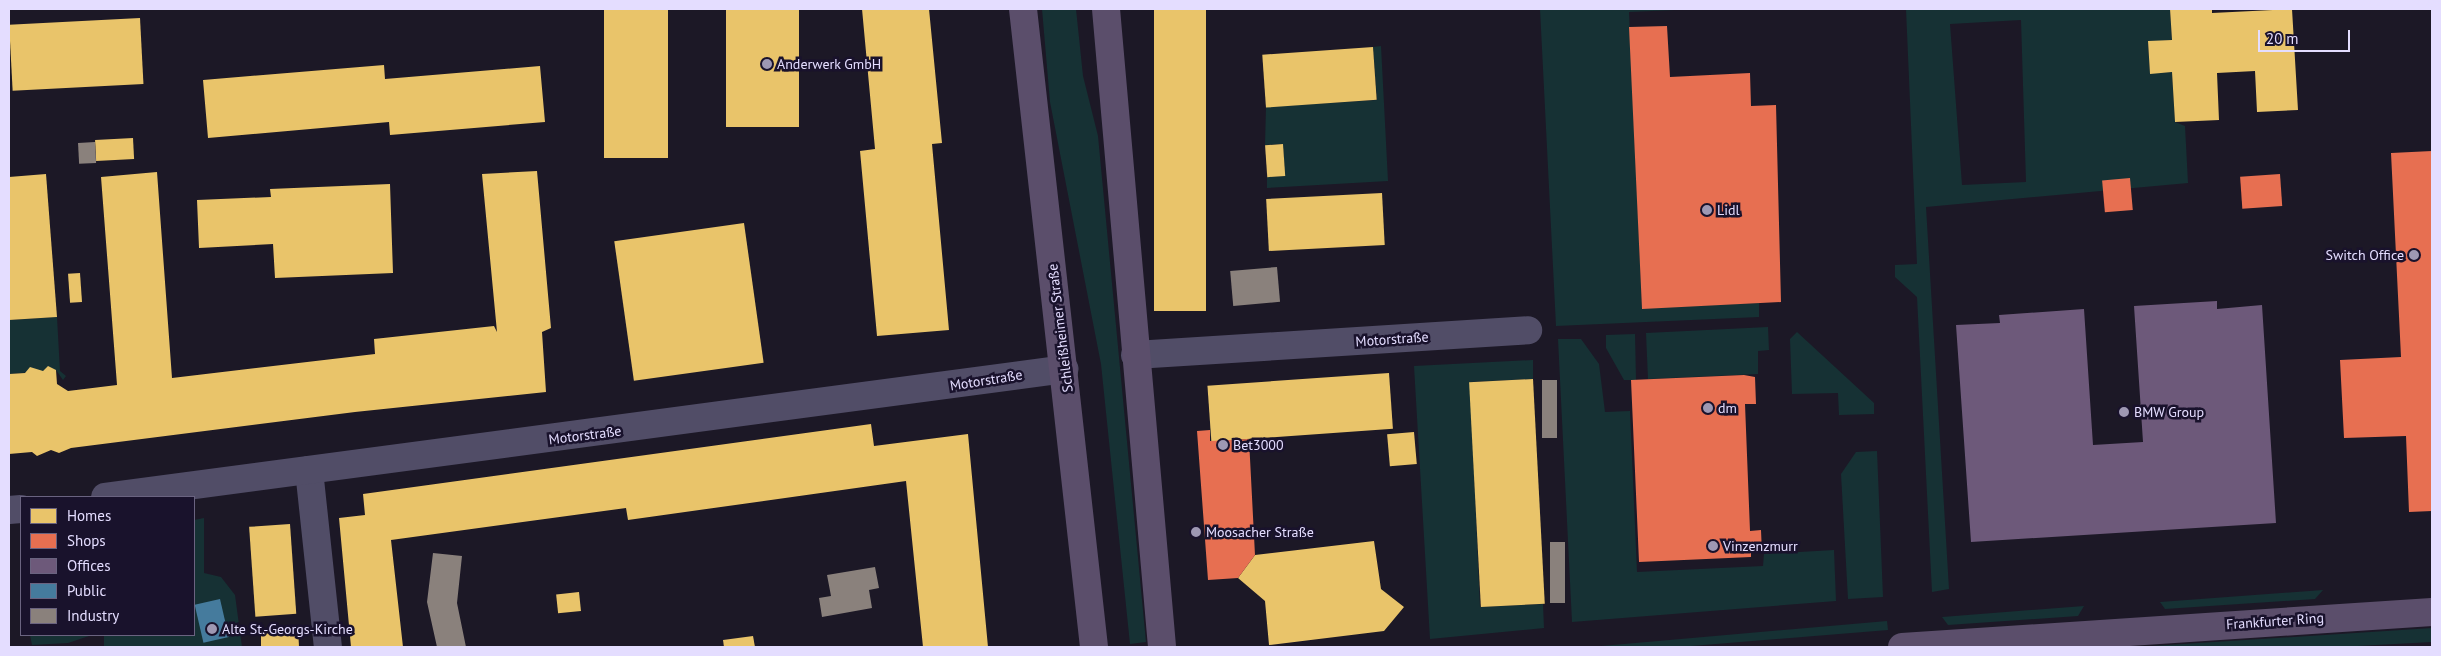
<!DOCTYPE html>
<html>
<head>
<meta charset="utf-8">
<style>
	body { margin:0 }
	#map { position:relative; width:2441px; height:656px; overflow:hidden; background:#1c1826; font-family:"PT Sans",sans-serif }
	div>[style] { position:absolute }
	.green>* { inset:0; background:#163134 }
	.homes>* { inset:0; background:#e9c46a; transform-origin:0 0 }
	.shops>* { inset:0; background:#e76f51; transform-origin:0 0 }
	.offices>* { inset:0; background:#6d597a }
	.public>* { inset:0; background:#457b9d; transform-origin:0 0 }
	.industry>* { inset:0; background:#8a817c; transform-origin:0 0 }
	.minor>* { height:28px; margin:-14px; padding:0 14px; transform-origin:14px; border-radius:14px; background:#514d67 }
	.major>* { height:28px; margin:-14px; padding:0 14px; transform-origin:14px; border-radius:14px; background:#5b4e6b }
	.dots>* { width:14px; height:14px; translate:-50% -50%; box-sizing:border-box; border:2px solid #19122c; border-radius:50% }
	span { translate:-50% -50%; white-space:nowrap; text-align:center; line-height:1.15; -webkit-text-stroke:5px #19122c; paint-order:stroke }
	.poi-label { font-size:14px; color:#e4ddff }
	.left { translate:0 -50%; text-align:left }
	.right { translate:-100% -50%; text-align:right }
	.street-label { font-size:14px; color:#e4ddff }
	.frame { position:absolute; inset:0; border:10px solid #e4ddff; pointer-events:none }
	.legend { position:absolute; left:20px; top:496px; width:175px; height:140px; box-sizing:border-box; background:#19122c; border:1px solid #6a6380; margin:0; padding:6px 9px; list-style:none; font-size:15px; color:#e4ddff }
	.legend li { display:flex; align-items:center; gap:10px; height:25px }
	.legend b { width:25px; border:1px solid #6a6380 }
	.scale { position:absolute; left:2258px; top:30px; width:92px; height:22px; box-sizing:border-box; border:2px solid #e4ddff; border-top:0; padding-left:6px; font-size:15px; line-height:18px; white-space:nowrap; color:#e4ddff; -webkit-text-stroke:4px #19122c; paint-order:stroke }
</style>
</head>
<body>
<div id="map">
	<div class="green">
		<i style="clip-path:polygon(1042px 9px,1076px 9px,1083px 76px,1098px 136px,1146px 642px,1130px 644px,1101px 364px,1050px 102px)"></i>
		<i style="clip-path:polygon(1540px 9px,1699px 9px,1629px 12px,1642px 308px,1759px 303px,1759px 317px,1556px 326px)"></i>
		<i style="clip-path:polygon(evenodd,1906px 9px,2170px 9px,2172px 40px,2148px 42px,2150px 73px,2172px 72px,2175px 122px,2185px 126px,2188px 183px,1926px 207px,1949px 589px,1932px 592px,1917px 297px,1895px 277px,1895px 265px,1917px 264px,1906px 9px,2021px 20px,2026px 182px,1962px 185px,1950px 24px,2021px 20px)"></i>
		<i style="clip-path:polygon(1381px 46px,1388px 181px,1267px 188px,1267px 177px,1285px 176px,1283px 144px,1265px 145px,1266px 107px,1377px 100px,1373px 47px)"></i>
		<i style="clip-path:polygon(57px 317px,60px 371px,66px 376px,63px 380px,56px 370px,9px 374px,9px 320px)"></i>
		<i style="clip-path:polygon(1768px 327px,1769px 350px,1758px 351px,1758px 374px,1648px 379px,1646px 333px)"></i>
		<i style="clip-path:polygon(1797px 332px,1874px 403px,1874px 414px,1839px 415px,1838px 393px,1792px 394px,1790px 339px)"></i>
		<i style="clip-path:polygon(1635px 334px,1636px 380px,1624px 380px,1606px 348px,1606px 335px)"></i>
		<i style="clip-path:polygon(1558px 339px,1581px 339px,1599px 364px,1605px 412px,1630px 411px,1637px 572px,1763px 566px,1764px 554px,1834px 550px,1836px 601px,1572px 622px)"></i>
		<i style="clip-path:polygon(1533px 360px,1533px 379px,1470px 382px,1480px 607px,1543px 604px,1544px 628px,1430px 639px,1414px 366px)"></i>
		<i style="clip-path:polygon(1877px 451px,1883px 597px,1848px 599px,1841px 474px,1856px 452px)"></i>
		<i style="clip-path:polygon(204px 518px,204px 573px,221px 577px,235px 595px,242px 647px,104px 647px,104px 635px,194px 635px,194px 520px)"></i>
		<i style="clip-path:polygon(2323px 590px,2315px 599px,2165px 609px,2160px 602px)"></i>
		<i style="clip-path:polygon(2084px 606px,2078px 616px,1948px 625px,1942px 617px)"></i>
		<i style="clip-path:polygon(1887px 621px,1888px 630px,1679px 647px,1590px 647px)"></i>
		<i style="clip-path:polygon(2432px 628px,2432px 642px,2339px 647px,2137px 647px)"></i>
		<i style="clip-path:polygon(30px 635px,92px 635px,68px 643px,32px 645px)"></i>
	</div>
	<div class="homes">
		<i style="left:604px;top:9px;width:64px;height:149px"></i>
		<i style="left:726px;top:9px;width:73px;height:118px"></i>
		<i style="clip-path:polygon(862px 9px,929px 9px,942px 143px,932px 144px,949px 330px,877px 336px,860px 151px,875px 149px)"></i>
		<i style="left:1154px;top:9px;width:52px;height:302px"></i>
		<i style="clip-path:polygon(2170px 9px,2212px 9px,2212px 13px,2292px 9px,2298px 110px,2257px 112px,2255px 71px,2217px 73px,2219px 120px,2175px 122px,2172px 72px,2150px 74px,2148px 41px,2172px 40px)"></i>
		<i style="left:140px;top:18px;width:66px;height:131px;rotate:87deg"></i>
		<i style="left:1373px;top:47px;width:53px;height:111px;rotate:86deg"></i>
		<i style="clip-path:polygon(384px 65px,385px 79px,540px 66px,545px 122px,390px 135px,389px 122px,208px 138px,203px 80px)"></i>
		<i style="left:133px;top:138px;width:21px;height:38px;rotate:87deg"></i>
		<i style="left:1283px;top:144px;width:32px;height:18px;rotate:86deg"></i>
		<i style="clip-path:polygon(537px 171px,551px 328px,542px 332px,546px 392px,355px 412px,71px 448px,59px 453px,51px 450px,37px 456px,32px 452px,9px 454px,9px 374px,25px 373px,30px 367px,43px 371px,48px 366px,56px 370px,57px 384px,68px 391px,117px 385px,101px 177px,157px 172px,172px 378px,375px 354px,374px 339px,494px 326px,497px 332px,482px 174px)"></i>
		<i style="clip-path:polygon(46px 174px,57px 317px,9px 320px,9px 177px)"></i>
		<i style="clip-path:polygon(390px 184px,393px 273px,275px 278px,273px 244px,199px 248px,197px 200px,271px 197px,270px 189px)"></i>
		<i style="left:1382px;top:193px;width:52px;height:116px;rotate:87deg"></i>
		<i style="left:744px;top:223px;width:141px;height:131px;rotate:82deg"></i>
		<i style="left:80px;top:273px;width:29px;height:12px;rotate:86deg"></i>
		<i style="left:1389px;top:373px;width:56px;height:182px;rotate:86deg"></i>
		<i style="left:1533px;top:379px;width:225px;height:64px;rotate:87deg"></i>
		<i style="clip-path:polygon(871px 424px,874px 446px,968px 434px,988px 647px,923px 647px,906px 481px,628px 520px,626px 508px,391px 540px,403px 647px,351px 647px,339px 518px,365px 515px,363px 494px)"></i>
		<i style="left:1414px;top:432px;width:32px;height:27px;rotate:85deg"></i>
		<i style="left:290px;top:524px;width:90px;height:41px;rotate:86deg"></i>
		<i style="clip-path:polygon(1374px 541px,1381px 589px,1404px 607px,1384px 631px,1269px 645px,1265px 601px,1238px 578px,1255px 555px)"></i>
		<i style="left:579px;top:592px;width:19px;height:23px;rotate:84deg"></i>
		<i style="clip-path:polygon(298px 627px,299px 647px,261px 647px,261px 633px)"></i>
		<i style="clip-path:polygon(753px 636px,755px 647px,724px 647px,723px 640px)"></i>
	</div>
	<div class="shops">
		<i style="clip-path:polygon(1667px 26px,1670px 77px,1750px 73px,1751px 106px,1776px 105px,1781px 302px,1642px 309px,1629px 27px)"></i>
		<i style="clip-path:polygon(2432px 151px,2432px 511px,2409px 512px,2406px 436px,2344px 438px,2340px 360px,2401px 357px,2391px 153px)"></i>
		<i style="left:2280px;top:174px;width:32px;height:40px;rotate:86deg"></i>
		<i style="left:2130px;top:178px;width:32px;height:28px;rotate:85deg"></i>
		<i style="clip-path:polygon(1744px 375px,1755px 377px,1756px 404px,1745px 404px,1750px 531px,1761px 530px,1762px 553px,1751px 553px,1751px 557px,1639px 562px,1631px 380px)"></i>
		<i style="clip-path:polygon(1210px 430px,1210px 441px,1249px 439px,1255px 555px,1238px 578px,1208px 580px,1197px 431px)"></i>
	</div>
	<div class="offices">
		<i style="clip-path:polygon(2217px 301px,2217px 309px,2262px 305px,2276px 523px,1971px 542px,1956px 325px,2000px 323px,1999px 315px,2084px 309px,2093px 445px,2143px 442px,2134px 306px)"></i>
	</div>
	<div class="public">
		<i style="left:220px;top:599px;width:39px;height:26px;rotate:77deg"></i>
	</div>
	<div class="industry">
		<i style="left:95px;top:142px;width:21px;height:17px;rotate:87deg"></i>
		<i style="left:1277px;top:267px;width:35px;height:47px;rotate:85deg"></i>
		<i style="left:1542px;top:380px;width:15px;height:58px"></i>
		<i style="left:1550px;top:542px;width:15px;height:61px"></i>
		<i style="clip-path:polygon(433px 553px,462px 556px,457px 603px,466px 647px,437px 647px,427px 602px)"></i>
		<i style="clip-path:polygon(875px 567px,879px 588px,869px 590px,872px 608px,822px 617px,819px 598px,831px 596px,827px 575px)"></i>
	</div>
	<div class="minor">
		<i style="left:1135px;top:355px;width:394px;rotate:-3.6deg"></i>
		<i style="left:309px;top:470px;width:178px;rotate:83.9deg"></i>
		<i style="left:105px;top:497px;width:968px;rotate:-7.59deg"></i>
		<i style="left:9px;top:510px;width:12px;rotate:-5deg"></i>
	</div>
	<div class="major">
		<i style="left:1023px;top:9px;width:642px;rotate:83.65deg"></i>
		<i style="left:1106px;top:9px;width:640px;rotate:84.98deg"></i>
		<i style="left:1902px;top:647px;width:531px;rotate:-3.78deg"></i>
	</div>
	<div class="dots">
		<i style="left:767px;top:64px;background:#9e98b3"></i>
		<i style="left:1707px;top:210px;background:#9e98b3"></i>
		<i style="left:2414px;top:255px;background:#9e98b3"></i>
		<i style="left:1708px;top:408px;background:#9e98b3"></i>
		<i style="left:2124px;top:412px;background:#9e98b3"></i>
		<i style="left:1223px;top:445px;background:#9e98b3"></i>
		<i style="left:1196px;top:532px;background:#9e98b3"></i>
		<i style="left:1713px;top:546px;background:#9e98b3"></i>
		<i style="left:212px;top:629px;background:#9e98b3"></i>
	</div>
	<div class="poi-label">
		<span class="left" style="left:777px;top:64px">Anderwerk GmbH</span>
		<span class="left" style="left:1717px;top:210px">Lidl</span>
		<span class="right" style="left:2404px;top:255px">Switch Office</span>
		<span class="left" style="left:1718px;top:408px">dm</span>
		<span class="left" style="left:2134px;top:412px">BMW Group</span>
		<span class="left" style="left:1233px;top:445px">Bet3000</span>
		<span class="left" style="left:1206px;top:532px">Moosacher Straße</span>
		<span class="left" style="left:1723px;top:546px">Vinzenzmurr</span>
		<span class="left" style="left:222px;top:629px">Alte St.-Georgs-Kirche</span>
	</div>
	<div class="street-label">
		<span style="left:1060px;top:328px;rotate:-97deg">Schleißheimer Straße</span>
		<span style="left:1392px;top:339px;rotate:-4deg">Motorstraße</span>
		<span style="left:986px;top:380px;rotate:-9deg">Motorstraße</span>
		<span style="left:585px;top:435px;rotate:-7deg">Motorstraße</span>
		<span style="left:2275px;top:621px;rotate:-4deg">Frankfurter Ring</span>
	</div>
	<div class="frame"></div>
	<ul class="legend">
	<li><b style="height:14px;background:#e9c46a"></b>Homes</li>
	<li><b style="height:14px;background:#e76f51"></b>Shops</li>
	<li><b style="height:14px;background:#6d597a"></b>Offices</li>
	<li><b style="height:14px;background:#457b9d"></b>Public</li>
	<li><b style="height:14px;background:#8a817c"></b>Industry</li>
	</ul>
	<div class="scale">20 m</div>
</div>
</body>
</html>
